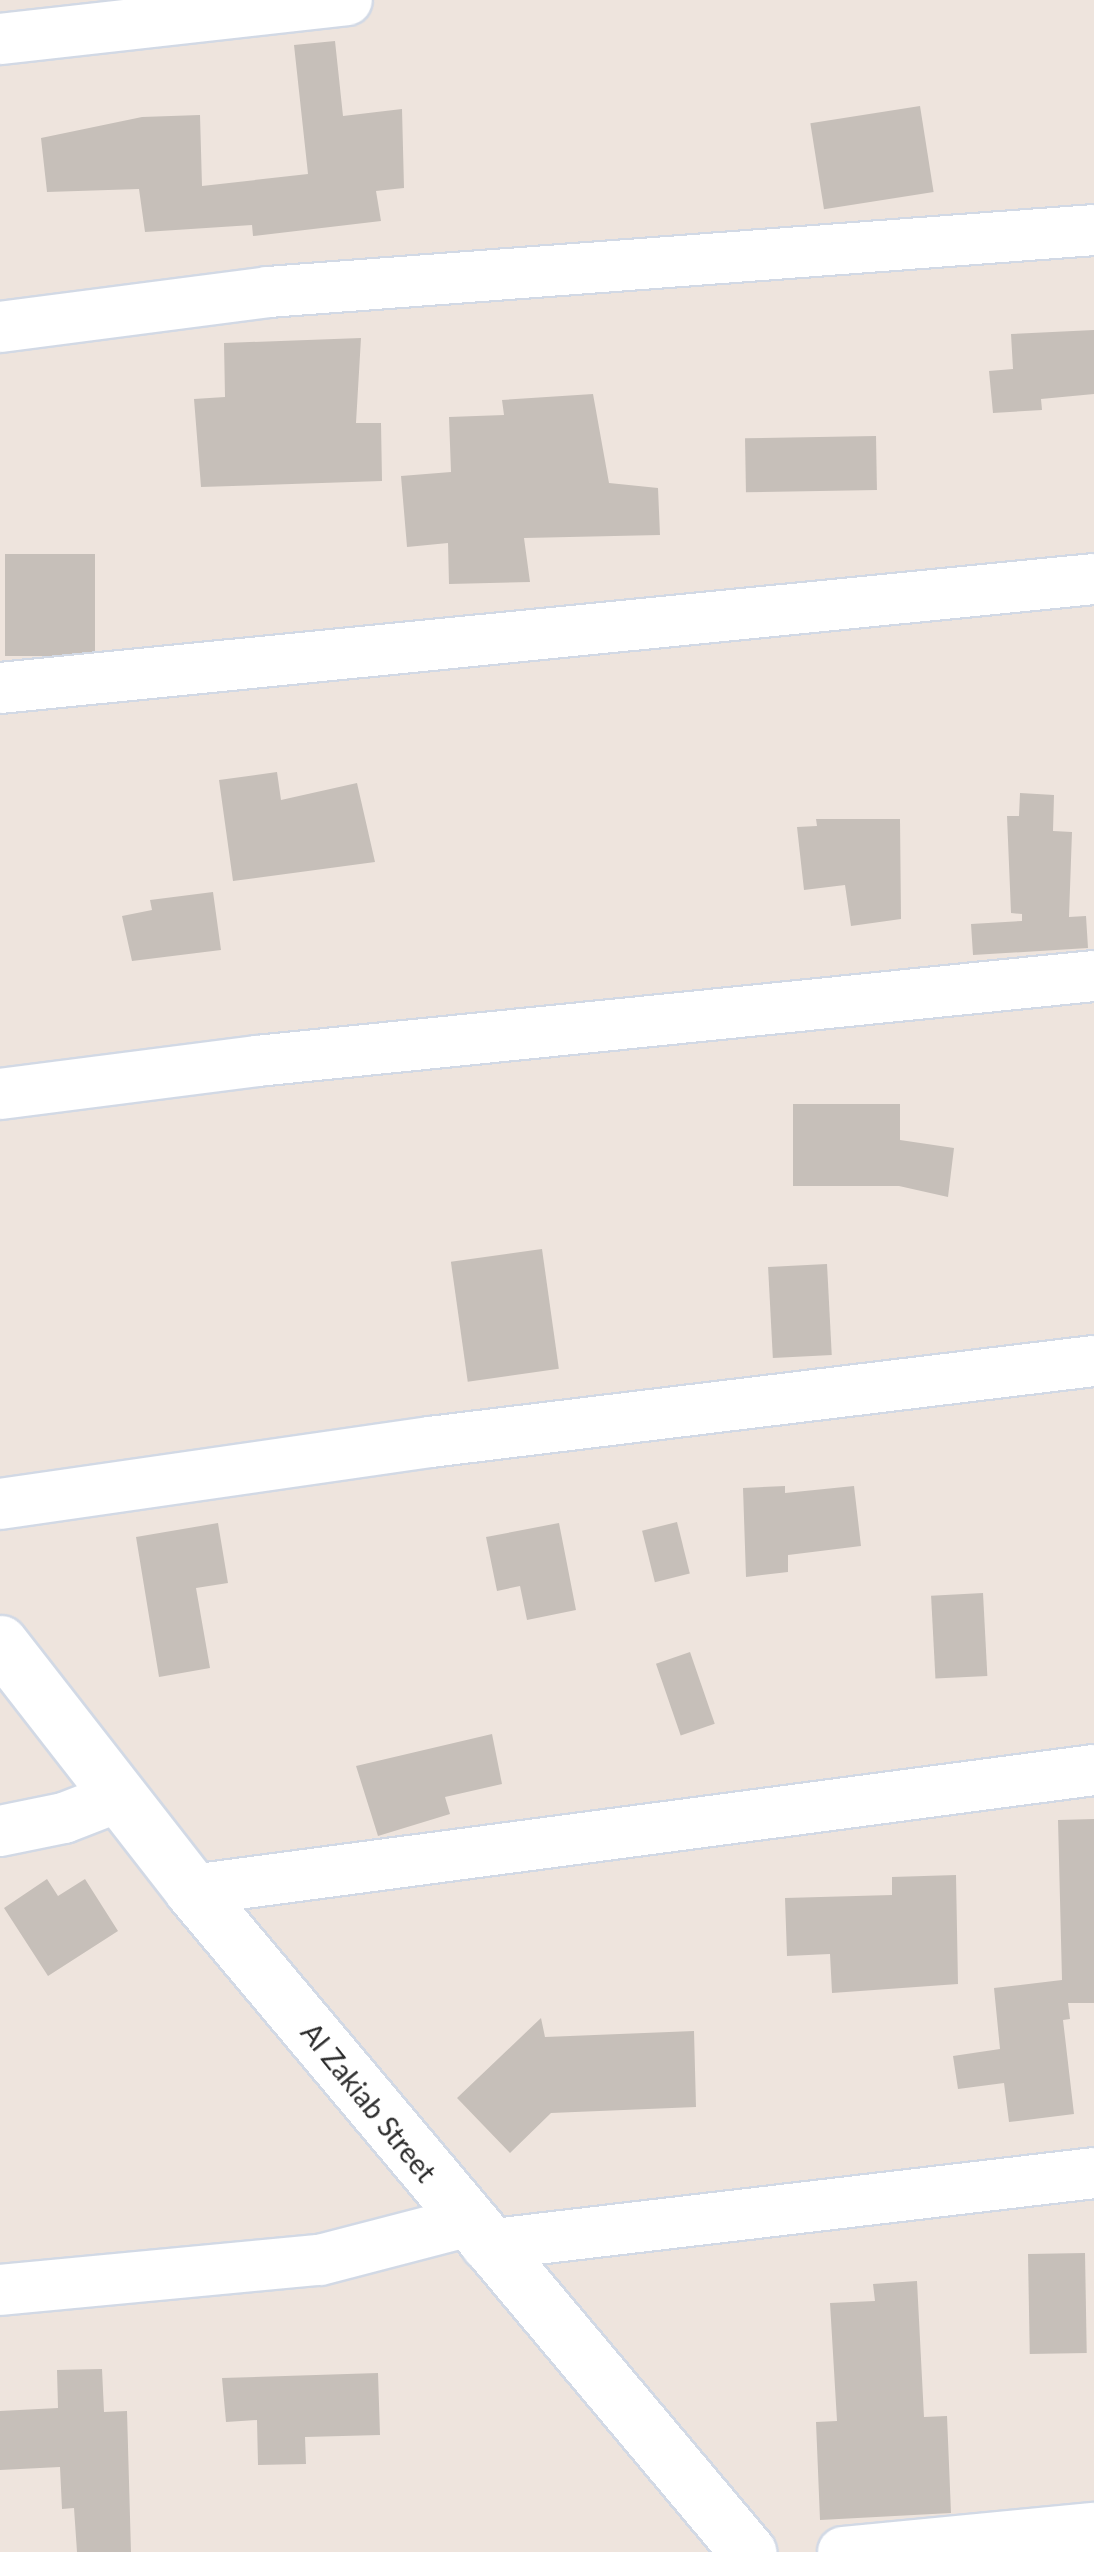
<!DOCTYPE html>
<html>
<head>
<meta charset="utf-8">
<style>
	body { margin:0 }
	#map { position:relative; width:1094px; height:2552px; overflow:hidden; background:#eee4dd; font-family:Lato,sans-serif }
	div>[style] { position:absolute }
	.building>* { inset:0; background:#c6bfb9; transform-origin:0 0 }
	.roads { filter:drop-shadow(2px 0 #d2d9e5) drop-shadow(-2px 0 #d2d9e5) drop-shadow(0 2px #d2d9e5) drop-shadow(0 -2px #d2d9e5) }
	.street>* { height:50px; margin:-25px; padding:0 25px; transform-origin:25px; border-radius:25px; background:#fff }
	.secondary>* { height:55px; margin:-27.5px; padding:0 27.5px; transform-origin:27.5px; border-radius:27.5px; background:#fff }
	span { translate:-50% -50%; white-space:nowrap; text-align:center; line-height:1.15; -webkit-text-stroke:8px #fff; paint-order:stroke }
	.street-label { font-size:28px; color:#2c2c2c }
</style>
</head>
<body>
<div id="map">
	<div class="building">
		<i style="clip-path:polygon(335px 41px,343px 116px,402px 109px,404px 188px,376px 191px,381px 221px,253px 236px,252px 225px,145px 232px,139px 189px,47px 192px,41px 138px,142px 117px,200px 115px,202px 186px,308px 174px,294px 45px)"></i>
		<i style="left:920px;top:106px;width:87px;height:111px;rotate:81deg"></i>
		<i style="clip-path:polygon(1094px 330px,1094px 394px,1041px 399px,1042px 410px,993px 413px,989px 371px,1013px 369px,1011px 334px)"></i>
		<i style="clip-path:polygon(361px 338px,356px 423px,381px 423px,382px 481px,201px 487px,194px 399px,225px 397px,224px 343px)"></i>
		<i style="clip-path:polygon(593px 394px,609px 483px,658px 488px,660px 535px,524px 538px,530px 582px,449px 584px,448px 543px,407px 547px,401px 476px,451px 472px,449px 417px,504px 415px,502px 400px)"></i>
		<i style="left:876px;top:436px;width:54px;height:131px;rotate:89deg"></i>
		<i style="left:5px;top:554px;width:90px;height:102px"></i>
		<i style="clip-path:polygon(277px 772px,281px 800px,357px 783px,375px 862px,233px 881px,219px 780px)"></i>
		<i style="clip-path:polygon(1020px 793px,1054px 795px,1053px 831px,1072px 832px,1069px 917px,1086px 916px,1088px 948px,973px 955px,971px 924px,1022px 921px,1022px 914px,1011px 913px,1007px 816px,1019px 816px)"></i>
		<i style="clip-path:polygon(816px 819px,900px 819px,901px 919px,851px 926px,845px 885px,804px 890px,797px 827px,817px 826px)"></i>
		<i style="clip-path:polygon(213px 892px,221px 950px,132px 961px,122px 916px,152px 910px,150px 900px)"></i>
		<i style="clip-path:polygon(793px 1104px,900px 1104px,900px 1140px,954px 1148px,948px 1197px,899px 1186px,793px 1186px)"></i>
		<i style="left:542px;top:1249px;width:121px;height:92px;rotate:82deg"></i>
		<i style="left:827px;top:1264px;width:91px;height:59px;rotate:87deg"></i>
		<i style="clip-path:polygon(785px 1486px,785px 1493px,854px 1486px,861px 1546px,788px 1555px,788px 1572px,746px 1577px,743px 1488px)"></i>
		<i style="left:677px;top:1522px;width:53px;height:36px;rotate:76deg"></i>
		<i style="clip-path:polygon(218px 1523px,228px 1583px,196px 1588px,210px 1668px,159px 1677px,136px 1537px)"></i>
		<i style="clip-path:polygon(559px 1523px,576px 1610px,527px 1620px,520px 1586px,497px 1591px,486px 1537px)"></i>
		<i style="left:983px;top:1593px;width:83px;height:52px;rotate:87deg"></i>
		<i style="left:690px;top:1652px;width:76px;height:36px;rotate:71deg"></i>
		<i style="clip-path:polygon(492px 1734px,502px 1784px,445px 1797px,450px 1814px,378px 1836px,356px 1766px)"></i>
		<i style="clip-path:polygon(1094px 1819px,1094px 2003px,1068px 2003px,1070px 2019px,1063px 2020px,1074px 2114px,1009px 2122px,1004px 2083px,958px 2089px,953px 2056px,1000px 2049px,994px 1988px,1062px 1980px,1058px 1820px)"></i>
		<i style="clip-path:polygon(956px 1875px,958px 1984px,832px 1993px,830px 1954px,787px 1956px,785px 1898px,892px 1895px,892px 1877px)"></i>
		<i style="clip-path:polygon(47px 1879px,58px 1896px,85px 1879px,118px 1931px,48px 1976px,4px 1908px)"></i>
		<i style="clip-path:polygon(541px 2018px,545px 2037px,694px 2031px,696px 2107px,551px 2113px,510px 2153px,457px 2098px)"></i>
		<i style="left:1085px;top:2253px;width:100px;height:57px;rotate:89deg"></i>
		<i style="clip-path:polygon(917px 2281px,924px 2417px,947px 2416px,951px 2513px,820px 2520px,816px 2422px,837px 2421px,830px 2303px,875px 2301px,873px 2284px)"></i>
		<i style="clip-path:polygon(102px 2369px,104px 2412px,127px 2411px,131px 2552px,77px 2552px,74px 2508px,62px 2509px,60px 2467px,0 2470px,0 2411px,58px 2408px,57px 2370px)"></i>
		<i style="clip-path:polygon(378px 2373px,380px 2435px,305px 2437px,306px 2464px,258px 2465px,257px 2420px,226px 2422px,222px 2378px)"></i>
	</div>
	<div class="roads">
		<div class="street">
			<i style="left:0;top:39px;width:349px;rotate:-6.4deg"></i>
			<i style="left:0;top:327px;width:270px;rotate:-7.4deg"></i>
			<i style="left:268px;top:292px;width:828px;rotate:-4.29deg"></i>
			<i style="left:0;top:688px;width:1099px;rotate:-5.69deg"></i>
			<i style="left:0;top:1094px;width:259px;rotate:-7.3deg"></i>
			<i style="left:257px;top:1061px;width:841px;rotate:-5.8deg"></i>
			<i style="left:0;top:1504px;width:434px;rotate:-8.2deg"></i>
			<i style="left:430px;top:1442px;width:669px;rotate:-6.96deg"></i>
			<i style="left:0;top:1831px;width:65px;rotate:-11.5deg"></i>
			<i style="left:64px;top:1818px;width:58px;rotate:-21.3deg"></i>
			<i style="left:192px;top:1890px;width:910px;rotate:-7.58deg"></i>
			<i style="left:486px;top:2245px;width:612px;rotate:-6.75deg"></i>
			<i style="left:0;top:2290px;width:321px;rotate:-5.4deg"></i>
			<i style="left:320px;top:2260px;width:151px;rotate:-14.6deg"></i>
			<i style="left:843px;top:2552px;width:252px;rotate:-5.5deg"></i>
		</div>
		<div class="secondary">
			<i style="left:0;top:1643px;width:313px;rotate:52.1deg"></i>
			<i style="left:192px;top:1890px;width:865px;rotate:49.97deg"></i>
		</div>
	</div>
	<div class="street-label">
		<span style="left:369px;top:2102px;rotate:51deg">Al Zakiab Street</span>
	</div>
</div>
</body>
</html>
